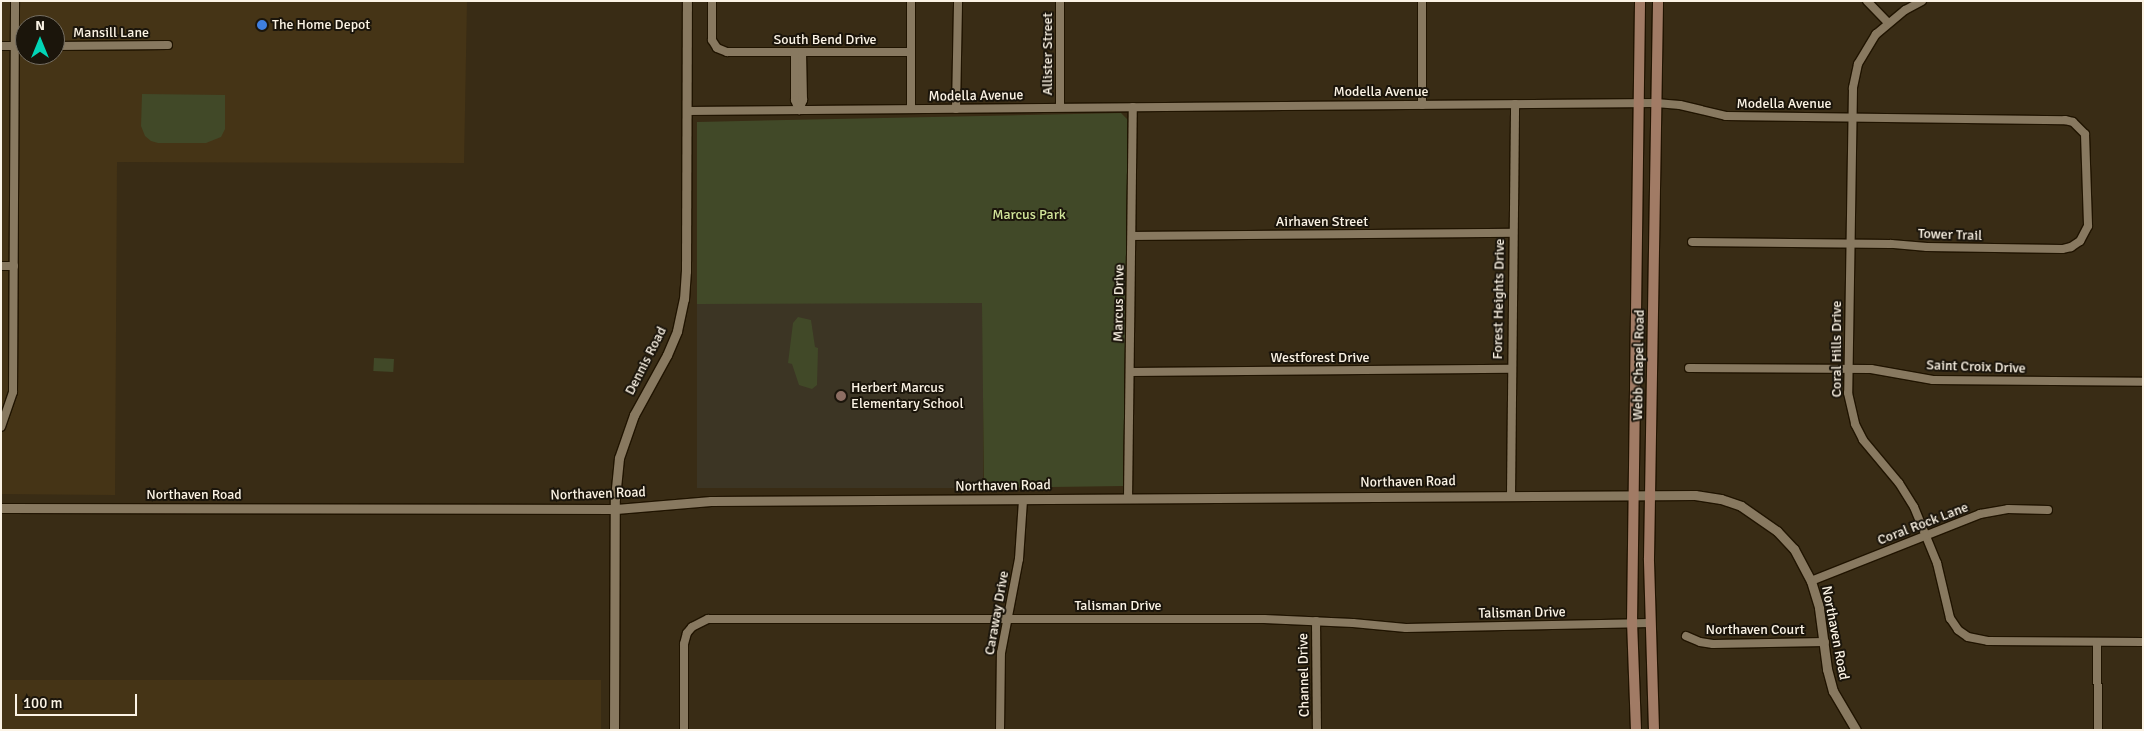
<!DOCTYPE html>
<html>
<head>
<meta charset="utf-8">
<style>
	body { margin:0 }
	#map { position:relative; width:2144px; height:731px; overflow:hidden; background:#392c15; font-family:Signika,sans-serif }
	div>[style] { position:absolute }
	.built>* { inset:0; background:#453416; transform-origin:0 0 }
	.education>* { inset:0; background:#3c3524; transform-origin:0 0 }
	.green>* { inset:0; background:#414928; transform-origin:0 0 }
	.roads { filter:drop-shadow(1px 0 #201400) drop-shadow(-1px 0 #201400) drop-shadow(0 1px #201400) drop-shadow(0 -1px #201400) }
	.minor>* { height:8px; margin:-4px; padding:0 4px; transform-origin:4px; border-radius:4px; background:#887960 }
	.tertiary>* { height:9px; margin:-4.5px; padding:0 4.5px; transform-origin:4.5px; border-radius:4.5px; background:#887960 }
	.secondary>* { height:10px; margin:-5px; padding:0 5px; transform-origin:5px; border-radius:5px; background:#a17b65 }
	.dots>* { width:14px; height:14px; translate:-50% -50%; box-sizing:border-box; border:2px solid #1b150b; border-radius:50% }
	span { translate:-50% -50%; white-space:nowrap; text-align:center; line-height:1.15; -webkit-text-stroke:4px #1b150b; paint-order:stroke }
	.poi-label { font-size:14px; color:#fbf3e5 }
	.left { translate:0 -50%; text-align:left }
	.street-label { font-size:14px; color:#fbf3e5 }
	.park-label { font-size:14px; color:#d2e59a }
	.frame { position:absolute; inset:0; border:2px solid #fbf3e5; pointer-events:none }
	.north { position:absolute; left:15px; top:15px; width:50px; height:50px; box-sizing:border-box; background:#1b150b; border:1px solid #756e62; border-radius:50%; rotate:0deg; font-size:14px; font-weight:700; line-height:20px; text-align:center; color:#fbf3e5 }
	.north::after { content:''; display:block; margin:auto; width:18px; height:22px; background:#02d5b6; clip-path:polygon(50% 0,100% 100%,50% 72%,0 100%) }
	.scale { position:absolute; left:15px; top:694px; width:122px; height:22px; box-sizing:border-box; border:2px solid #fbf3e5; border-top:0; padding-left:6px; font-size:15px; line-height:18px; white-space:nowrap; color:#fbf3e5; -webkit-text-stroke:4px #1b150b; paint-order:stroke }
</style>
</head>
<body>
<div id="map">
	<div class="built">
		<i style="clip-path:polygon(evenodd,1px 1px,467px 1px,464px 163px,117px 162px,115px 495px,1px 494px,1px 1px,25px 25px,55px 25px,55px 55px,25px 55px,25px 25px)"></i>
		<i style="left:1px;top:680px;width:600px;height:50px"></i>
	</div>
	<div class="education">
		<i style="left:983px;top:303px;width:185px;height:286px;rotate:90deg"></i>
	</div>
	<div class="green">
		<i style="clip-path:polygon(142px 94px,225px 95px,225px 129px,221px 137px,206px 143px,158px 143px,151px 141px,145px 136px,141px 126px)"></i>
		<i style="clip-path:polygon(1121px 113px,1128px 120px,1124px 486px,984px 488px,982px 303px,697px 304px,697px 122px)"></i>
		<i style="clip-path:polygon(798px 317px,811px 320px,815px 347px,818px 348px,817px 385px,812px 389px,799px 385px,792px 364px,788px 363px,793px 323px)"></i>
		<i style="left:374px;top:358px;width:20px;height:13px;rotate:3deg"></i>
	</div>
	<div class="roads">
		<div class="minor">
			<i style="left:712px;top:1px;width:39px;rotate:90deg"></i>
			<i style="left:712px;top:40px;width:9px;rotate:58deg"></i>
			<i style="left:717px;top:48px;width:11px;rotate:22deg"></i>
			<i style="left:727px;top:52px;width:183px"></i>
			<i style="left:911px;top:1px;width:108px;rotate:90deg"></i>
			<i style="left:1060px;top:1px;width:106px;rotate:90deg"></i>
			<i style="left:1422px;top:1px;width:104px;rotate:90deg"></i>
			<i style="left:1867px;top:1px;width:30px;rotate:46deg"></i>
			<i style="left:1922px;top:1px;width:19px;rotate:152deg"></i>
			<i style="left:1905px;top:10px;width:38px;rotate:140deg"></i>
			<i style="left:1876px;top:34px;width:35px;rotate:121deg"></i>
			<i style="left:1858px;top:64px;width:25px;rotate:102deg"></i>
			<i style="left:1853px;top:88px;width:305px;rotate:90.9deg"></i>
			<i style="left:1848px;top:393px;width:32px;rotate:77deg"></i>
			<i style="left:1855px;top:424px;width:18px;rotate:63deg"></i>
			<i style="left:1863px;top:440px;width:56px;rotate:50.1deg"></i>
			<i style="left:1899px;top:483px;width:28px;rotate:58deg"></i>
			<i style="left:1914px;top:507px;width:61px;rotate:67.7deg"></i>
			<i style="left:1937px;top:563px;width:57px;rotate:76.7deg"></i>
			<i style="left:1950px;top:618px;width:14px;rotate:56deg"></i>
			<i style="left:1958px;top:630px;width:12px;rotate:35deg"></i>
			<i style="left:1968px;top:637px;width:20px;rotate:11deg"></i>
			<i style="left:1988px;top:641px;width:155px;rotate:0.4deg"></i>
			<i style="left:1px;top:46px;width:24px"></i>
			<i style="left:55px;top:46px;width:113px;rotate:-0.5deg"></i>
			<i style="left:795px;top:52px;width:48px;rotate:90deg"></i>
			<i style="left:795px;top:100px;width:11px;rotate:68deg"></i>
			<i style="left:956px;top:109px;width:108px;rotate:-88.9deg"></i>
			<i style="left:799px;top:110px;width:11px;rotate:-68deg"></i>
			<i style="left:803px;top:100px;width:48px;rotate:-91.2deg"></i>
			<i style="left:687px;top:111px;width:969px;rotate:-0.47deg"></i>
			<i style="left:1656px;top:103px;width:24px;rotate:5deg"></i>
			<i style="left:1680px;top:105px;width:47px;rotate:13.4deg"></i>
			<i style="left:1726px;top:116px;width:339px;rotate:0.7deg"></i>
			<i style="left:2065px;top:120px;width:8px;rotate:14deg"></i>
			<i style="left:2073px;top:122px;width:17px;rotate:45deg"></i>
			<i style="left:2085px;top:134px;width:92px;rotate:88.1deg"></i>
			<i style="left:2088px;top:226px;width:17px;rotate:118deg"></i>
			<i style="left:2080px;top:241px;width:11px;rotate:146deg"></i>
			<i style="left:2071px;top:247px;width:9px;rotate:167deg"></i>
			<i style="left:2062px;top:249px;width:135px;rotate:-179.2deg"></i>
			<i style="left:1927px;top:247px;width:36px;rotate:-175deg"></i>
			<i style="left:1891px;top:244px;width:199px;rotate:-179.4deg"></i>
			<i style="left:1132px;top:236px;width:381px;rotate:-0.5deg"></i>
			<i style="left:1px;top:266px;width:13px"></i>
			<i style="left:1689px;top:368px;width:182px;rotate:0.3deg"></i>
			<i style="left:1871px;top:369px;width:63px;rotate:10.1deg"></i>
			<i style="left:1933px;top:380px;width:210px;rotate:0.5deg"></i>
			<i style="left:1130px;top:372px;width:381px;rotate:-0.5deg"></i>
			<i style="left:1px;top:427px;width:37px;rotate:-71deg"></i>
			<i style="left:13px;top:392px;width:391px;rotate:-89.7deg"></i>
			<i style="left:1511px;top:495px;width:391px;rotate:-89.4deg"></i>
			<i style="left:1128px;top:499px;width:392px;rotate:-89.3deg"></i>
			<i style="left:1811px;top:581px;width:182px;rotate:-21.6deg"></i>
			<i style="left:1980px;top:514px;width:28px;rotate:-10deg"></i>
			<i style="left:2008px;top:509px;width:40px;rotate:1.4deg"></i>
			<i style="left:1316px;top:621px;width:109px;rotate:89.5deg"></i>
			<i style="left:1686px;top:636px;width:15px;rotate:23deg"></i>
			<i style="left:1700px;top:642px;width:13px;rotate:9deg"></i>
			<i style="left:1713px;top:644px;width:112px;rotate:-1deg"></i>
			<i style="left:2097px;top:642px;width:88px;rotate:89.3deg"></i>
			<i style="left:684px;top:730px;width:86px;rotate:-90deg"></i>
			<i style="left:684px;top:644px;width:11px;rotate:-75deg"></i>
			<i style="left:687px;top:633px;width:8px;rotate:-50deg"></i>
			<i style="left:692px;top:627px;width:18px;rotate:-27deg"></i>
			<i style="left:708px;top:619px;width:556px"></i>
			<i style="left:1264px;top:619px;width:89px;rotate:2.6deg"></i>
			<i style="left:1353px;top:623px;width:53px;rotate:5.4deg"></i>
			<i style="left:1406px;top:628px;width:244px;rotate:-1.2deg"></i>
			<i style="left:1000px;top:730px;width:77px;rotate:-89.3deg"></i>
			<i style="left:1001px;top:653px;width:96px;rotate:-79.2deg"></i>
			<i style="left:1019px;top:559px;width:59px;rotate:-86.1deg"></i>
		</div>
		<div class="tertiary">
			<i style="left:1px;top:508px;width:615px;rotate:0.09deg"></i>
			<i style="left:616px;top:509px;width:95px;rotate:-4.8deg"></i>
			<i style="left:711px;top:501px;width:984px;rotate:-0.35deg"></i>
			<i style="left:1695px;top:495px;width:26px;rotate:9deg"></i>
			<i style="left:1721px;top:499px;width:21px;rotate:19deg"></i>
			<i style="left:1741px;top:506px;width:44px;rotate:34.8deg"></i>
			<i style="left:1777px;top:531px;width:25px;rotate:47deg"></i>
			<i style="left:1794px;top:549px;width:36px;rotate:62deg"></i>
			<i style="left:1811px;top:581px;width:28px;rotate:73deg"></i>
			<i style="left:1819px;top:608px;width:62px;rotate:82.5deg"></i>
			<i style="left:1827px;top:669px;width:23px;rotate:75deg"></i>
			<i style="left:1833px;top:691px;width:45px;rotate:59.5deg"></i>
			<i style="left:614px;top:730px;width:232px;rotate:-89.8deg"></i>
			<i style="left:615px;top:498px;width:40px;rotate:-84.3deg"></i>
			<i style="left:619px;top:458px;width:46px;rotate:-70.8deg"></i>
			<i style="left:634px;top:415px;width:68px;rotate:-61.2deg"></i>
			<i style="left:667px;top:355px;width:26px;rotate:-67deg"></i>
			<i style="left:677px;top:331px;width:33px;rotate:-78deg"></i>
			<i style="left:684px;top:299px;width:28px;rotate:-86deg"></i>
			<i style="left:686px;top:271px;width:270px;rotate:-89.8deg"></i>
		</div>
		<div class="secondary">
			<i style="left:1636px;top:730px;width:107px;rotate:-92.1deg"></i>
			<i style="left:1632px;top:623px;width:622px;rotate:-89.26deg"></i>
			<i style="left:1654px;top:730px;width:172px;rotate:-91.7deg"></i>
			<i style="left:1649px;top:558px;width:557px;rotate:-89.07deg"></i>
		</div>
	</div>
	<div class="dots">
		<i style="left:262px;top:25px;background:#3f7fe0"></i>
		<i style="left:841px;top:396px;background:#8d6e63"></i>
	</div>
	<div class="poi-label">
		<span class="left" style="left:272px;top:25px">The Home Depot</span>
		<span class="left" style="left:851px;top:396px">Herbert Marcus<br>Elementary School</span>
	</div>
	<div class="street-label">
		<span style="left:111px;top:33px">Mansill Lane</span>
		<span style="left:825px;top:40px">South Bend Drive</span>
		<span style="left:1048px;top:54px;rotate:-90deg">Allister Street</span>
		<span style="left:1381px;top:92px">Modella Avenue</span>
		<span style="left:976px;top:96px;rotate:-1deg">Modella Avenue</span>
		<span style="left:1784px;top:104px">Modella Avenue</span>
		<span style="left:1322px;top:222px">Airhaven Street</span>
		<span style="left:1950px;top:235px;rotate:2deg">Tower Trail</span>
		<span style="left:1499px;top:299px;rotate:-89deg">Forest Heights Drive</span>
		<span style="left:1119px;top:303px;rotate:-89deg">Marcus Drive</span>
		<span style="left:1837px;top:349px;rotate:-90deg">Coral Hills Drive</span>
		<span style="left:1320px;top:358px">Westforest Drive</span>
		<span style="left:646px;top:361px;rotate:-63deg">Dennis Road</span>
		<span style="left:1639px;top:365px;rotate:-89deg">Webb Chapel Road</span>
		<span style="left:1976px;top:367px;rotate:2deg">Saint Croix Drive</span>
		<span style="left:1408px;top:482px;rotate:-1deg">Northaven Road</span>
		<span style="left:1003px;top:486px;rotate:-1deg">Northaven Road</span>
		<span style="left:598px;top:494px;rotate:-2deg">Northaven Road</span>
		<span style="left:194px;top:495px">Northaven Road</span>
		<span style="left:1923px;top:524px;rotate:-21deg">Coral Rock Lane</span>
		<span style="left:1118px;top:606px">Talisman Drive</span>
		<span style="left:997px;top:613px;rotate:-80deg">Caraway Drive</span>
		<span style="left:1522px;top:613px;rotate:-1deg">Talisman Drive</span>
		<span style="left:1755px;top:630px">Northaven Court</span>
		<span style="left:1835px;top:633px;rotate:79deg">Northaven Road</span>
		<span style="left:1304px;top:675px;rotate:-91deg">Channel Drive</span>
	</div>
	<div class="park-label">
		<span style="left:1029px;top:215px">Marcus Park</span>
	</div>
	<div class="frame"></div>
	<div class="north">N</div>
	<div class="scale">100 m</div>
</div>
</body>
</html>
